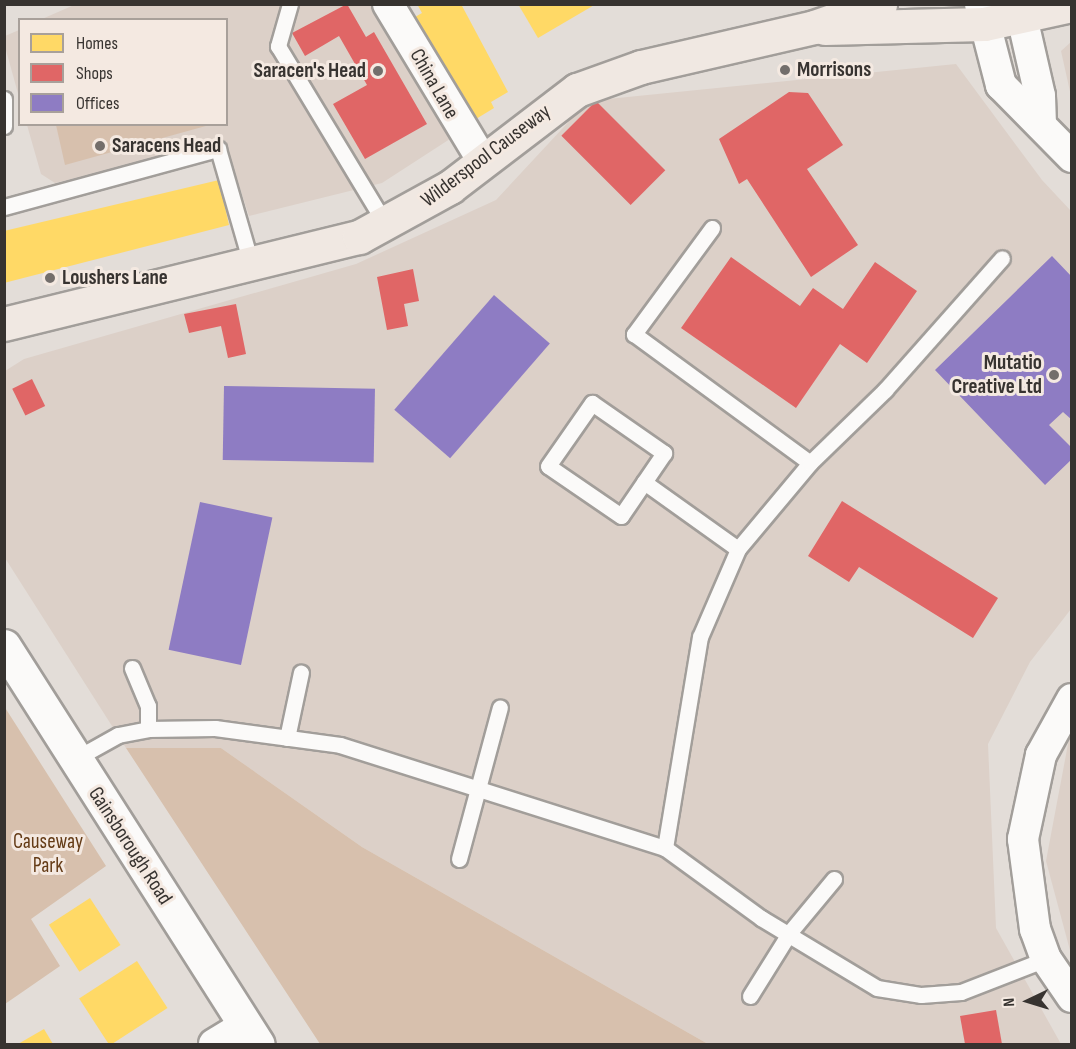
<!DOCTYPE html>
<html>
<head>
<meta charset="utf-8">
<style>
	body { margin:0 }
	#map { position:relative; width:1076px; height:1049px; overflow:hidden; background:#e3ddd8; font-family:"Sofia Sans Condensed",sans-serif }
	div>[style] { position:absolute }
	.built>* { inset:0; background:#dcd0c8 }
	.green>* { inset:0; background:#d7c0ad }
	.homes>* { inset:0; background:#ffd966; transform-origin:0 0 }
	.shops>* { inset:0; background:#e06666; transform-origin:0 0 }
	.offices>* { inset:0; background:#8e7cc3; transform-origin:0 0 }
	.roads { filter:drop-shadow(2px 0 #a29e9a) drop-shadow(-2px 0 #a29e9a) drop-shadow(0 2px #a29e9a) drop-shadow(0 -2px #a29e9a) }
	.lane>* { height:15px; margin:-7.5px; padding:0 7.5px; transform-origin:7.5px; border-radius:7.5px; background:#fbfaf9 }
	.street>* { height:30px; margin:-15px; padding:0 15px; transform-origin:15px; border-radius:15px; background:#fbfaf9 }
	.secondary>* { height:33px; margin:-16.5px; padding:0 16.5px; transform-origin:16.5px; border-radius:16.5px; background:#fbfaf9 }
	.highway>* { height:33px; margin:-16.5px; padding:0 16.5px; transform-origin:16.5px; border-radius:16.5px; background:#f0e8e2 }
	.dots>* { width:16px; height:16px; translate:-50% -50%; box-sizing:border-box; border:3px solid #f4e9e1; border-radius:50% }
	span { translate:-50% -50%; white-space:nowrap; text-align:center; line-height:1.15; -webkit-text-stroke:6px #f4e9e1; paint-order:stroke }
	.poi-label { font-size:21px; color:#373330; font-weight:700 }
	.left { translate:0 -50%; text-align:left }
	.right { translate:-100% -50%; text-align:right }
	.street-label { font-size:21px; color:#373330 }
	.park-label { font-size:21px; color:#643b16 }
	.frame { position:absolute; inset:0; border:6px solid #373330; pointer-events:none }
	.legend { position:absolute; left:18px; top:18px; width:210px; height:108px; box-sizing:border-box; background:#f4e9e1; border:2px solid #a8a09a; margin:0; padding:8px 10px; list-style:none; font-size:18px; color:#373330 }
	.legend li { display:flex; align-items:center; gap:12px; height:30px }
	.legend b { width:30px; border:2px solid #a8a09a }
	.north { position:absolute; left:998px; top:971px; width:60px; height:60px; -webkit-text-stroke:4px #f4e9e1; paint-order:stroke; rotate:266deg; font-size:16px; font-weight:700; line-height:24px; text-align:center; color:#373330 }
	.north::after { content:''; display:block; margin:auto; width:21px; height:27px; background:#373330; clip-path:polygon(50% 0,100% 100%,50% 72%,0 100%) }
</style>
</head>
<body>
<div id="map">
	<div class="built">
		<i style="clip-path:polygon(377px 4px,453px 137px,382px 183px,249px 216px,225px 142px,55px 183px,41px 174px,27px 125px,226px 124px,226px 20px,42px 19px,74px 5px)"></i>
		<i style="clip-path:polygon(19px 30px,19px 97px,4px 43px,5px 36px)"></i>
		<i style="clip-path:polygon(1071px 42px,1071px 96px,1061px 51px)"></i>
		<i style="clip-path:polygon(956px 64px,1042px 180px,1071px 211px,1071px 609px,1030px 662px,988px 744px,996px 928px,1061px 1044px,708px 1044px,362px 847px,221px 748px,126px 748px,5px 558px,5px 371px,24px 359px,356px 264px,496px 200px,588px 101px)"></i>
		<i style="clip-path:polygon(1071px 728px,1071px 954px,1046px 861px)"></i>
	</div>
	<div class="green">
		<i style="clip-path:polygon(213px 124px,65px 165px,56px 125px,56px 124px)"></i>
		<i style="clip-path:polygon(4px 706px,106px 866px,31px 919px,60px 966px,5px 1004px)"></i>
		<i style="clip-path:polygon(126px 748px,221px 748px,362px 847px,708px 1044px,320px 1044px)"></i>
	</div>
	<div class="homes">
		<i style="clip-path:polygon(417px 4px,461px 4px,508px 92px,491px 102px,494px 108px,476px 119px,415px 17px,422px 13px)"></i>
		<i style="clip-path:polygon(518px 4px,596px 4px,538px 38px)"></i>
		<i style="clip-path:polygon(219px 180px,229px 225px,4px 283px,4px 231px)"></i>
		<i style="left:90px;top:898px;width:56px;height:49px;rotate:57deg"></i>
		<i style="left:137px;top:961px;width:56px;height:69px;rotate:57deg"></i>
		<i style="clip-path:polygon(44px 1029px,53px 1044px,18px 1044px)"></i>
	</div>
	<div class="shops">
		<i style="clip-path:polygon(347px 4px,366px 37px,374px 32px,427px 124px,365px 159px,333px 104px,367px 85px,339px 36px,305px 56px,292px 33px)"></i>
		<i style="clip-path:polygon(789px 92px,808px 93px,843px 145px,807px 169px,858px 245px,811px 277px,747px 179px,739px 184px,719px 139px)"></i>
		<i style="left:596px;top:101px;width:98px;height:49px;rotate:45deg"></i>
		<i style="clip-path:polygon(731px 257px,800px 306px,813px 288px,843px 309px,875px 262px,917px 291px,867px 363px,840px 344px,796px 408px,681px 328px)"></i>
		<i style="clip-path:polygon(413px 269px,419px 301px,404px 304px,408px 326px,387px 330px,377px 277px)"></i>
		<i style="clip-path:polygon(236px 304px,246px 354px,228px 358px,221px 326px,189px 333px,184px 314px)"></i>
		<i style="left:32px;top:379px;width:30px;height:22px;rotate:64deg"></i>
		<i style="clip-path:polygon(842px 501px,998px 598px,973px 638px,859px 567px,849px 582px,808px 556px)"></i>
		<i style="clip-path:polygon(996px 1010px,1002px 1044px,965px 1044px,960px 1016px)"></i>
	</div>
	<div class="offices">
		<i style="clip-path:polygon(1052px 256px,1072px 277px,1072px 420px,1063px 412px,1049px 425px,1072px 448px,1072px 459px,1045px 485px,935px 370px)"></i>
		<i style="left:494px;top:295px;width:74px;height:152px;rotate:41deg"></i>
		<i style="left:224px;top:386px;width:151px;height:74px;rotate:1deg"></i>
		<i style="left:200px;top:502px;width:74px;height:151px;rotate:12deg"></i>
	</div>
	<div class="roads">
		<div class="lane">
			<i style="left:290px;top:4px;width:44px;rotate:105.9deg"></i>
			<i style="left:278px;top:46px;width:209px;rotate:58.9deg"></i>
			<i style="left:4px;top:99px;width:27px;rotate:90deg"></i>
			<i style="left:4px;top:207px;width:222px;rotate:-15.2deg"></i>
			<i style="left:218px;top:149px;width:119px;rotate:73.9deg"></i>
			<i style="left:712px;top:228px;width:132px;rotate:126.3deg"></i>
			<i style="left:634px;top:334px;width:218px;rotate:36.2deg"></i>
			<i style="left:592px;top:403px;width:88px;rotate:34.8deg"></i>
			<i style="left:664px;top:453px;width:76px;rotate:124.3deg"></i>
			<i style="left:621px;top:516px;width:88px;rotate:-145.6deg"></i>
			<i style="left:548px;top:466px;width:77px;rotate:-55.1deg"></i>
			<i style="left:644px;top:482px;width:115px;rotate:35.5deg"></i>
			<i style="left:132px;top:668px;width:41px;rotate:67.2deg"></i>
			<i style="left:148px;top:706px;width:23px;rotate:90deg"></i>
			<i style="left:287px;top:738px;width:67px;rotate:-78deg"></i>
			<i style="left:75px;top:759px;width:49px;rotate:-29.2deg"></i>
			<i style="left:118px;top:735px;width:31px;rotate:-11deg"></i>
			<i style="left:148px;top:729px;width:67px;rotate:-0.9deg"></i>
			<i style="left:215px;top:728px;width:126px;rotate:7.7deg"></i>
			<i style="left:340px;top:745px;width:341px;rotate:17.6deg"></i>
			<i style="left:665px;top:848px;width:119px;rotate:36.1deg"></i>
			<i style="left:761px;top:918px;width:135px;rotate:31.1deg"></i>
			<i style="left:877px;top:988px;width:45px;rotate:9deg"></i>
			<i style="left:921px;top:995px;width:40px;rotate:-4.3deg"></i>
			<i style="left:961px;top:992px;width:91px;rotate:-21.2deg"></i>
			<i style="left:665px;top:848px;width:214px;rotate:-80.6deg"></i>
			<i style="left:700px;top:637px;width:96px;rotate:-66.6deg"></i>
			<i style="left:738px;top:549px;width:112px;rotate:-50.1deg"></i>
			<i style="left:810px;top:463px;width:105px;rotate:-44.2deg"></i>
			<i style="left:885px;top:390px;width:176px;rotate:-48.4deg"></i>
			<i style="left:459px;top:859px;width:157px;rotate:-74.9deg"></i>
			<i style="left:750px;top:996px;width:75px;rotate:-58deg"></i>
			<i style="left:790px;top:932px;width:69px;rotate:-50.3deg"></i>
		</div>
		<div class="street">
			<i style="left:388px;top:4px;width:182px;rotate:58.9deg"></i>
			<i style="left:980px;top:4px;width:84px;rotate:75.5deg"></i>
			<i style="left:1001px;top:85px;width:101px;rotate:45.4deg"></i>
			<i style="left:1019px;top:4px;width:94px;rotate:77.1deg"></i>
			<i style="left:1040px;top:96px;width:29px;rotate:88deg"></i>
			<i style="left:1072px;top:699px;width:64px;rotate:119deg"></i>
			<i style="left:1041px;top:755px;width:86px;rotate:102.1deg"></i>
			<i style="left:1023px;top:839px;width:91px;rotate:82.4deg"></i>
			<i style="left:1035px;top:929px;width:32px;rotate:70deg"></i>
			<i style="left:1046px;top:959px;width:46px;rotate:55.6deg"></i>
			<i style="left:214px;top:1044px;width:37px;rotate:-31deg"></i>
		</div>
		<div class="secondary">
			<i style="left:4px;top:646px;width:472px;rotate:57.5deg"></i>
		</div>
		<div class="highway">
			<i style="left:825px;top:28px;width:159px;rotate:-1.4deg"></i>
			<i style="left:984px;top:24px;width:90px;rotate:-12.2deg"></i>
			<i style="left:4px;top:324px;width:366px;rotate:-13.8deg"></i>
			<i style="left:359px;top:237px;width:104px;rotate:-28.8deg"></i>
			<i style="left:450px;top:187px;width:160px;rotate:-37.4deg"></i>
			<i style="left:577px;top:90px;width:68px;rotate:-19.8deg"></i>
			<i style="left:641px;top:67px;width:178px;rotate:-13deg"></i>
			<i style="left:814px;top:27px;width:70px;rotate:-19.2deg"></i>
		</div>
	</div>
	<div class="dots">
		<i style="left:785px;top:70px;background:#736e6b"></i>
		<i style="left:378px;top:71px;background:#736e6b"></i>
		<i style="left:100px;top:146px;background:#736e6b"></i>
		<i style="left:50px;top:278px;background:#736e6b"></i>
		<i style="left:1054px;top:375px;background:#736e6b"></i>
	</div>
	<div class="poi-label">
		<span class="left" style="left:797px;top:70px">Morrisons</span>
		<span class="right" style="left:366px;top:71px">Saracen's Head</span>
		<span class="left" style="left:112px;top:146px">Saracens Head</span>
		<span class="left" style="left:62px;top:278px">Loushers Lane</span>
		<span class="right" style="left:1042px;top:375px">Mutatio<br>Creative Ltd</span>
	</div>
	<div class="street-label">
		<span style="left:434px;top:84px;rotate:60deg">China Lane</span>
		<span style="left:486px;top:156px;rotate:-37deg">Wilderspool Causeway</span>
		<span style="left:130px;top:846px;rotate:57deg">Gainsborough Road</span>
	</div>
	<div class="park-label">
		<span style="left:48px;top:854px">Causeway<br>Park</span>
	</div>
	<div class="frame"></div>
	<ul class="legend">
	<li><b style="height:16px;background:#ffd966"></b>Homes</li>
	<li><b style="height:16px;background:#e06666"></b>Shops</li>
	<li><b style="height:16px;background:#8e7cc3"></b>Offices</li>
	</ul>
	<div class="north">N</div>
</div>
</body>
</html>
